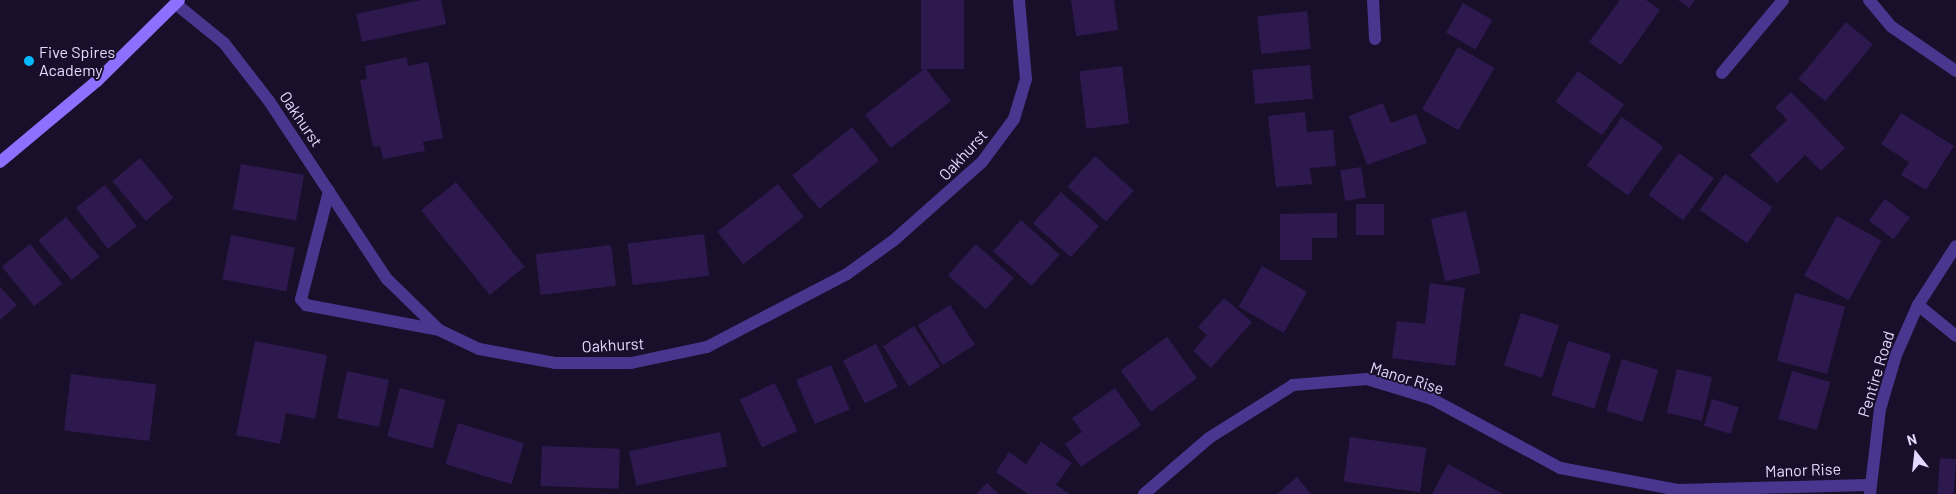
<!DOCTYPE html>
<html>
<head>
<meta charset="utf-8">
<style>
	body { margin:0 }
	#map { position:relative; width:1956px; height:494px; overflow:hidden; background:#190f2b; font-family:Barlow,sans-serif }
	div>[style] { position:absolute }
	.building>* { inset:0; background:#2d194e; transform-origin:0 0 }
	.street>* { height:12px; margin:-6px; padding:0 6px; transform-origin:6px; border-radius:6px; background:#49368e }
	.secondary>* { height:12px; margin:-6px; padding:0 6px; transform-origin:6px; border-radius:6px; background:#8d70ff }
	.dots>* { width:14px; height:14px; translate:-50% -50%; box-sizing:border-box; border:2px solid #190f2b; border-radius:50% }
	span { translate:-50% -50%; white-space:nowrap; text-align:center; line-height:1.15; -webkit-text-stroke:4px #190f2b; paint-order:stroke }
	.poi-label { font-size:16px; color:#e4d9ff }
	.left { translate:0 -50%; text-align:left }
	.street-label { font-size:16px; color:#e4d9ff }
	.north { position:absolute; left:1891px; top:429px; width:50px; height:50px; -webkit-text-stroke:4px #190f2b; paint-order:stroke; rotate:344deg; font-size:14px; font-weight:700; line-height:20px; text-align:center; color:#e4d9ff }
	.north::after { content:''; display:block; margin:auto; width:18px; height:22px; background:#e4d9ff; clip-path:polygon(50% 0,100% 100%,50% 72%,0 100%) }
</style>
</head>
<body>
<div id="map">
	<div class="building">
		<i style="clip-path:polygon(421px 0,441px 0,446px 24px,362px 42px,356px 14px)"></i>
		<i style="left:921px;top:0;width:43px;height:69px"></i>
		<i style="clip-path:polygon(1071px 0,1114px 0,1118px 30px,1076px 36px)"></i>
		<i style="clip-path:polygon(1620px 0,1646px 0,1660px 10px,1621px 65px,1589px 42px)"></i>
		<i style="clip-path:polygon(1678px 0,1695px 0,1689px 8px)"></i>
		<i style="left:1463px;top:3px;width:34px;height:34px;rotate:30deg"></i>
		<i style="left:1307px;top:11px;width:38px;height:50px;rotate:84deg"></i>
		<i style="left:1846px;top:22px;width:35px;height:74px;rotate:40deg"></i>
		<i style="left:1458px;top:47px;width:42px;height:72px;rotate:30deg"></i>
		<i style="clip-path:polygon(407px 57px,408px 66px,428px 62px,443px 138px,423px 142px,425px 151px,383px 159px,380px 146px,373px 147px,360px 80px,367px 79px,365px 66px)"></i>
		<i style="left:1310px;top:65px;width:34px;height:58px;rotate:85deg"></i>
		<i style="left:1122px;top:66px;width:58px;height:43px;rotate:83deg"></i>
		<i style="left:925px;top:68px;width:42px;height:76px;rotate:52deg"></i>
		<i style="left:1578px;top:71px;width:57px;height:38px;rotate:36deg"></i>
		<i style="clip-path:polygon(1791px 92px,1845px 148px,1821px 171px,1805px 155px,1777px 183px,1750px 155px,1787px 120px,1775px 107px)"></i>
		<i style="clip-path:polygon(1383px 103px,1391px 123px,1416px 114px,1427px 143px,1367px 165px,1349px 116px)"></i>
		<i style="clip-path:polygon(1305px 112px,1307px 132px,1333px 130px,1336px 166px,1310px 168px,1312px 184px,1276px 187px,1268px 116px)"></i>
		<i style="clip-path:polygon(1901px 113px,1954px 146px,1926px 190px,1901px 175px,1909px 162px,1881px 144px)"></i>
		<i style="left:1622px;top:117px;width:51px;height:60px;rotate:36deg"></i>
		<i style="left:852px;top:127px;width:43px;height:77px;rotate:51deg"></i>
		<i style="left:1679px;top:153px;width:43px;height:52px;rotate:36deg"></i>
		<i style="left:1095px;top:156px;width:52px;height:41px;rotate:42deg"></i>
		<i style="left:140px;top:158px;width:52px;height:36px;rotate:50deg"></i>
		<i style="left:241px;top:164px;width:64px;height:46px;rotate:10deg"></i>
		<i style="left:1361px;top:167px;width:31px;height:21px;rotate:81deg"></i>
		<i style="left:1725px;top:174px;width:58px;height:44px;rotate:35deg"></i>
		<i style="left:456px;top:182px;width:109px;height:45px;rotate:51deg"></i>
		<i style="left:778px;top:184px;width:42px;height:77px;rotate:52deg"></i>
		<i style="left:105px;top:185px;width:52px;height:37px;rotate:52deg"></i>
		<i style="left:1061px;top:192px;width:51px;height:42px;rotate:42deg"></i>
		<i style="left:1885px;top:199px;width:31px;height:27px;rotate:37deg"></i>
		<i style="left:1356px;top:204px;width:28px;height:31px"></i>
		<i style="left:1466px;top:211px;width:64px;height:36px;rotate:77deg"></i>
		<i style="clip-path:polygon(1337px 213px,1337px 238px,1312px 238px,1312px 260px,1280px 260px,1280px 214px)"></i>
		<i style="left:1837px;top:216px;width:51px;height:68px;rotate:29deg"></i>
		<i style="left:66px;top:217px;width:52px;height:36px;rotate:50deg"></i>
		<i style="left:1021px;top:220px;width:52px;height:42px;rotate:42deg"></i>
		<i style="left:704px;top:234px;width:42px;height:77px;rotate:83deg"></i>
		<i style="left:231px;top:235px;width:65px;height:45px;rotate:11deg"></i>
		<i style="left:30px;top:244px;width:51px;height:36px;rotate:51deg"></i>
		<i style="left:976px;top:244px;width:51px;height:42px;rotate:42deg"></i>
		<i style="left:611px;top:245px;width:41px;height:76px;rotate:83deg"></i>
		<i style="left:1262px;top:266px;width:52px;height:47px;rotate:30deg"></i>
		<i style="clip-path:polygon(1430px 283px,1465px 288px,1455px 366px,1392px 358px,1397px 321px,1425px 324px)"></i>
		<i style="clip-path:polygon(0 287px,17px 305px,0 320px)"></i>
		<i style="left:1795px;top:293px;width:52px;height:70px;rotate:15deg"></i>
		<i style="clip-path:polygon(1224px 298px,1252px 322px,1211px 368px,1193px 351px,1207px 335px,1198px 327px)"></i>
		<i style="left:950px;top:305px;width:47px;height:38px;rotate:58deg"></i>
		<i style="left:1521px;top:313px;width:40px;height:55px;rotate:18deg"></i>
		<i style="left:914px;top:326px;width:48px;height:37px;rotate:57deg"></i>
		<i style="left:1167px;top:337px;width:51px;height:57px;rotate:54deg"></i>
		<i style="clip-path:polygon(255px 341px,327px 355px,315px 419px,286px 413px,280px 444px,236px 435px)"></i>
		<i style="left:1568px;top:341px;width:45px;height:57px;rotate:17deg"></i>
		<i style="left:876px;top:344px;width:48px;height:37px;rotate:63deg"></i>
		<i style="left:1622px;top:359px;width:38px;height:54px;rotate:17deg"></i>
		<i style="left:831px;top:365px;width:48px;height:38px;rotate:67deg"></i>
		<i style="left:1677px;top:369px;width:36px;height:45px;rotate:13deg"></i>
		<i style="left:347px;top:371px;width:43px;height:48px;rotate:12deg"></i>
		<i style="left:1792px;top:371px;width:40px;height:50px;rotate:16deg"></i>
		<i style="left:71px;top:374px;width:86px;height:57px;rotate:7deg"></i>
		<i style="left:775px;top:383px;width:53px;height:39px;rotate:65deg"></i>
		<i style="left:400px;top:388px;width:47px;height:50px;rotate:15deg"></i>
		<i style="clip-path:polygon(1115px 388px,1141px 425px,1081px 467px,1065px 444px,1082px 432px,1072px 418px)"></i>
		<i style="left:1712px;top:399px;width:28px;height:28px;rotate:17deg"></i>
		<i style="left:458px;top:423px;width:69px;height:43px;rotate:17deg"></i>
		<i style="left:720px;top:432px;width:35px;height:93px;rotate:78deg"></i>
		<i style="left:1350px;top:437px;width:77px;height:45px;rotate:8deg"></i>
		<i style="clip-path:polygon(1041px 442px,1072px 463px,1056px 485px,1070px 494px,1028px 494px,996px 472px,1009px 452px,1026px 464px)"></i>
		<i style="left:542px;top:446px;width:78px;height:40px;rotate:2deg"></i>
		<i style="left:1940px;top:458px;width:16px;height:36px;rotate:4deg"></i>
		<i style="clip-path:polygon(1448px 464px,1503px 494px,1432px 494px)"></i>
		<i style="clip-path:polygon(1297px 477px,1311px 494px,1277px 494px)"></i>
		<i style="clip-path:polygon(987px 483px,999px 494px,976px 494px)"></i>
	</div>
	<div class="street">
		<i style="left:1373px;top:0;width:39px;rotate:87deg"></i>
		<i style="left:1869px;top:0;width:35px;rotate:50deg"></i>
		<i style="left:1892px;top:27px;width:78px;rotate:34.5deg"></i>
		<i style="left:176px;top:4px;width:62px;rotate:39.1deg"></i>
		<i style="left:224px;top:43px;width:73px;rotate:52.2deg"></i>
		<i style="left:269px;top:101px;width:214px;rotate:56.5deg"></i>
		<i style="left:387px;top:279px;width:73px;rotate:44.4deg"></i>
		<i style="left:439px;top:330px;width:44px;rotate:25.4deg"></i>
		<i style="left:479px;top:349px;width:77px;rotate:10.4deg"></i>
		<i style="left:555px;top:363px;width:76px"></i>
		<i style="left:631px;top:363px;width:78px;rotate:-11.9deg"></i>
		<i style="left:707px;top:347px;width:158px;rotate:-27.5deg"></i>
		<i style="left:847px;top:274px;width:57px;rotate:-35.7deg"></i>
		<i style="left:893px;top:241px;width:119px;rotate:-41.6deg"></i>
		<i style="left:982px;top:162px;width:54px;rotate:-53.3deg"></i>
		<i style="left:1014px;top:119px;width:42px;rotate:-73.3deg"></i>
		<i style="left:1026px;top:79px;width:79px;rotate:-95.1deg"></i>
		<i style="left:1722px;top:73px;width:95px;rotate:-50.1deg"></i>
		<i style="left:329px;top:191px;width:112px;rotate:104.5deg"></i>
		<i style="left:301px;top:299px;width:8px;rotate:50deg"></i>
		<i style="left:306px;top:305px;width:135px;rotate:10.6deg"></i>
		<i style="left:1918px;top:305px;width:49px;rotate:39.2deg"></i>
		<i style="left:1144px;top:494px;width:86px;rotate:-40.7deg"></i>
		<i style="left:1209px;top:438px;width:99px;rotate:-32.2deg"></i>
		<i style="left:1293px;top:385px;width:74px;rotate:-4.6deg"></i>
		<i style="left:1367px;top:379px;width:68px;rotate:17.1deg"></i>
		<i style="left:1432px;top:399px;width:145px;rotate:28.3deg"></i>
		<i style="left:1560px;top:468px;width:121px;rotate:10.5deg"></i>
		<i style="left:1679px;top:490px;width:189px;rotate:-1.5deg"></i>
		<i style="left:1870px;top:494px;width:86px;rotate:-83.3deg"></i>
		<i style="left:1880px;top:409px;width:56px;rotate:-73.5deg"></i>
		<i style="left:1896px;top:355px;width:55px;rotate:-66.3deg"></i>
		<i style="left:1918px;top:305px;width:70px;rotate:-57.2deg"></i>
	</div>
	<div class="secondary">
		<i style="left:0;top:162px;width:126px;rotate:-39.9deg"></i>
		<i style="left:97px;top:81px;width:115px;rotate:-44.6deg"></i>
	</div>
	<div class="dots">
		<i style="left:29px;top:61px;background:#05b9ff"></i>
	</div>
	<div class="poi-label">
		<span class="left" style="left:39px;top:61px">Five Spires<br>Academy</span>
	</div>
	<div class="street-label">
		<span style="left:301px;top:119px;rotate:56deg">Oakhurst</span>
		<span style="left:963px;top:155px;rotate:-47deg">Oakhurst</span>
		<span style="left:613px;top:345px;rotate:-3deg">Oakhurst</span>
		<span style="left:1876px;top:374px;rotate:-73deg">Pentire Road</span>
		<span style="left:1407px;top:378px;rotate:17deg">Manor Rise</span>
		<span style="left:1803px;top:470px;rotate:-2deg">Manor Rise</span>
	</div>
	<div class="north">N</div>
</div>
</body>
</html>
